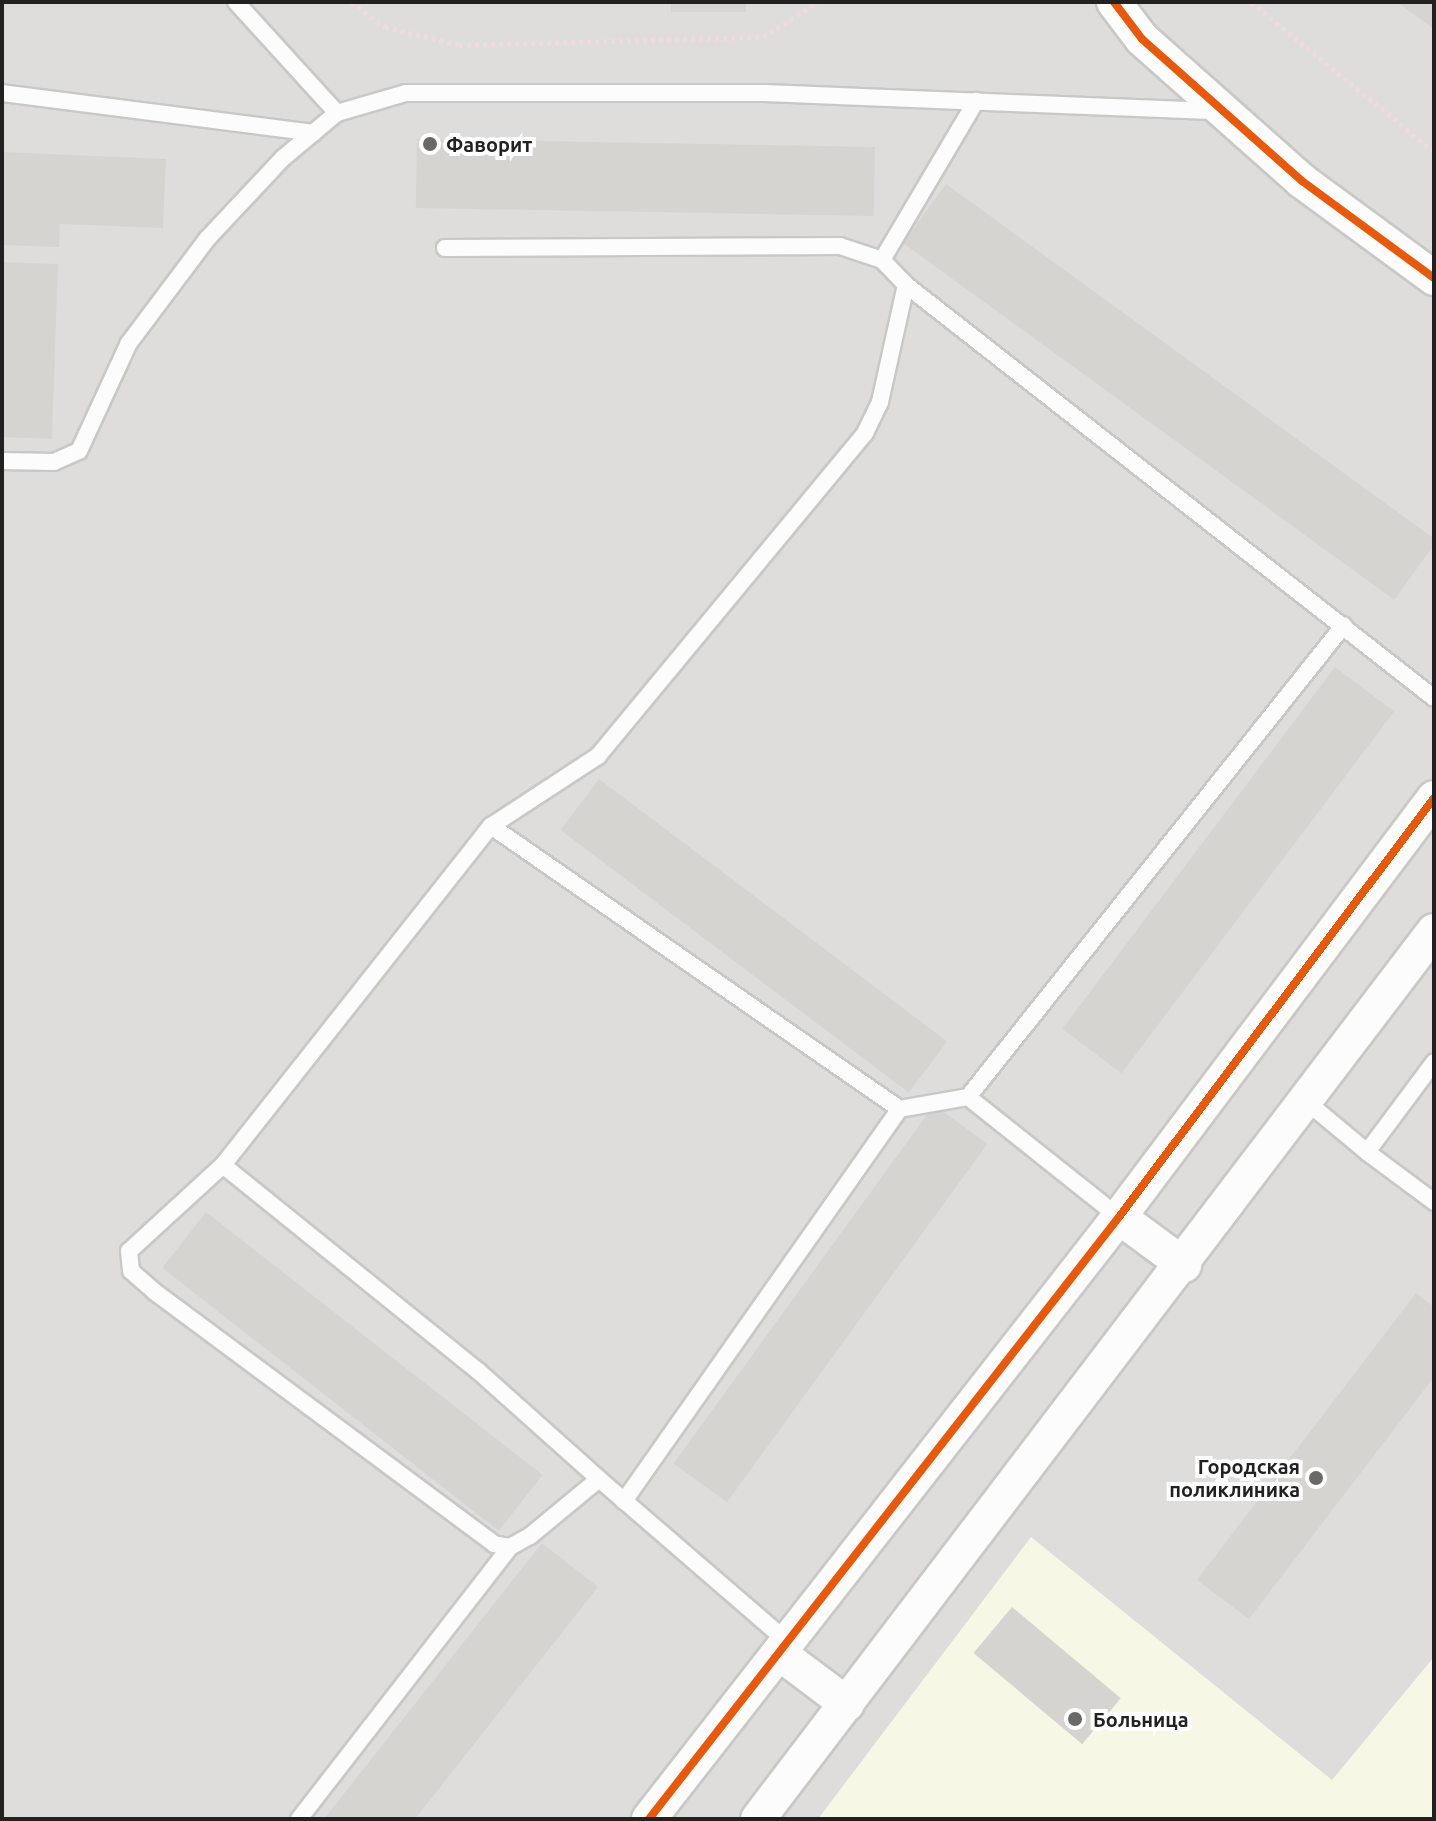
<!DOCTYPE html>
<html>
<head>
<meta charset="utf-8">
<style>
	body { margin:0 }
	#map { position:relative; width:1436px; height:1821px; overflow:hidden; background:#efeeea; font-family:Ubuntu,sans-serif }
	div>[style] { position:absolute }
	.residential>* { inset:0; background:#dedddb; transform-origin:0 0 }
	.education>* { inset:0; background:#f7f7e6 }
	.building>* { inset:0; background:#d6d4d1; transform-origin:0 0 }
	.path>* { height:5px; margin-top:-2.5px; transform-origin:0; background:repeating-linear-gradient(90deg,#ecddda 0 4px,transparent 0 8px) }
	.roads { filter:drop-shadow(2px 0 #c8c8c6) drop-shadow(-2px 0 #c8c8c6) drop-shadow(0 2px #c8c8c6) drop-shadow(0 -2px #c8c8c6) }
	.lane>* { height:16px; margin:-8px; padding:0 8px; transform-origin:8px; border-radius:8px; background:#fdfcfc }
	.street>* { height:34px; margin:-17px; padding:0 17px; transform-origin:17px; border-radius:17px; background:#fdfcfc }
	.cycleway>* { height:8px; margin:-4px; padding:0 4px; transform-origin:4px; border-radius:4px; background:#e8590c }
	.dots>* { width:22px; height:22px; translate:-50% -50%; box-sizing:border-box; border:4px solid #fff; border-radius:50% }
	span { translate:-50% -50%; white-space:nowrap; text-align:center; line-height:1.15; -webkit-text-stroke:8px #fff; paint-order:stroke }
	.poi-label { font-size:20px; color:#212121; font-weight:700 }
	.left { translate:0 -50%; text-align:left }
	.right { translate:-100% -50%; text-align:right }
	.frame { position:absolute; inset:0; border:4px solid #212121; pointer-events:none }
</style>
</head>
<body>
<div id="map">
	<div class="residential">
		<i style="left:2px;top:2px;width:1432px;height:1817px"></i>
	</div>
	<div class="education">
		<i style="clip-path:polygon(1031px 1537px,1332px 1780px,1434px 1657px,1434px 1819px,818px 1819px)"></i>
	</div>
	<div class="building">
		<i style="left:671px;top:2px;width:75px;height:10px"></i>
		<i style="clip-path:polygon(1397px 2px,1434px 2px,1434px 29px)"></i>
		<i style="left:417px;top:139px;width:458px;height:69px;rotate:1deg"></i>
		<i style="clip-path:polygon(2px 152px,166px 159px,163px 228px,60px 224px,59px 247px,2px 245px)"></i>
		<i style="left:946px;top:184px;width:607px;height:73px;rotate:36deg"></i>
		<i style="left:2px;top:262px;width:56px;height:175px;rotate:2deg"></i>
		<i style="left:1335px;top:667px;width:74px;height:453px;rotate:37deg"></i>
		<i style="left:599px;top:779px;width:436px;height:64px;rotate:37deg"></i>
		<i style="left:934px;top:1105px;width:66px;height:443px;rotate:36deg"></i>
		<i style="left:206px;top:1212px;width:427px;height:71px;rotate:38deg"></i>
		<i style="clip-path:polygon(1416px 1293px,1434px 1307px,1434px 1377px,1249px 1619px,1197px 1580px)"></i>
		<i style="clip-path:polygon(542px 1543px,598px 1587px,415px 1819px,324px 1819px)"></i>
		<i style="left:1012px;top:1607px;width:142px;height:60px;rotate:40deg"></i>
	</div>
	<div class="path">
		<i style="left:351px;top:2px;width:42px;rotate:36.3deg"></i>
		<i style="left:385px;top:27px;width:76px;rotate:13.7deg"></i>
		<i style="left:459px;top:45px;width:304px;rotate:-1.5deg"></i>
		<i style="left:763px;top:37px;width:65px;rotate:-32.5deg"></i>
		<i style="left:1251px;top:2px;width:237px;rotate:39.3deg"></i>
	</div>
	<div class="roads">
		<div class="lane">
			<i style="left:236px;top:2px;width:150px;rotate:47.7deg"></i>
			<i style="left:2px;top:93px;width:314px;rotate:7.3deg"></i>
			<i style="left:445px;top:248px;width:395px;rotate:-0.3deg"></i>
			<i style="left:840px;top:246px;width:44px;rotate:18.4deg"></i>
			<i style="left:882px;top:260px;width:35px;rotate:46deg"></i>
			<i style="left:906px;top:285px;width:670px;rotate:38.03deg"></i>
			<i style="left:882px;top:260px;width:185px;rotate:-59.4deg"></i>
			<i style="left:2px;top:461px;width:52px;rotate:1.1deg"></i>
			<i style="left:54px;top:462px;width:27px;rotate:-24deg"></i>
			<i style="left:79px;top:451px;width:119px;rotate:-65.2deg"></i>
			<i style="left:129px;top:343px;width:130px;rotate:-53.1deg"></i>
			<i style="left:207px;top:239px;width:111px;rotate:-46.8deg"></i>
			<i style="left:283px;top:158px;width:70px;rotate:-39.8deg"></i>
			<i style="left:337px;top:113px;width:72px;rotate:-16.2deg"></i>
			<i style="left:406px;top:93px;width:359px"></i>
			<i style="left:765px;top:93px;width:453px;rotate:2.3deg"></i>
			<i style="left:491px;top:826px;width:497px;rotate:34.7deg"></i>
			<i style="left:899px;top:1109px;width:70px;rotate:-9.9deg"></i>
			<i style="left:968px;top:1097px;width:603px;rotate:-51.46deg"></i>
			<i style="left:968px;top:1097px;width:193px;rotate:38.5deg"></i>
			<i style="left:1307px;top:1102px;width:78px;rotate:39.8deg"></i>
			<i style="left:1367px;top:1152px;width:112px;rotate:-53.3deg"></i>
			<i style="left:1367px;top:1152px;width:84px;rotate:36.7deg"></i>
			<i style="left:223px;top:1165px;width:127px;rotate:137.5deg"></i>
			<i style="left:129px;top:1251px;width:20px;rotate:84deg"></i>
			<i style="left:131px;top:1271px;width:32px;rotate:41deg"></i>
			<i style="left:155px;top:1292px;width:422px;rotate:36.6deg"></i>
			<i style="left:494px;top:1544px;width:16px;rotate:11deg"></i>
			<i style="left:510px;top:1547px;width:23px;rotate:-29deg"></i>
			<i style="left:530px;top:1536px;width:89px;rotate:-39.6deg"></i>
			<i style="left:599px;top:1479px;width:250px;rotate:40.8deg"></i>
			<i style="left:599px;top:1479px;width:162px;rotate:-138.2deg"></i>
			<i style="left:478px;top:1371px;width:328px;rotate:-141.1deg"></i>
			<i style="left:223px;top:1165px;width:432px;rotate:-51.7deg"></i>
			<i style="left:491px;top:826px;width:128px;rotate:-33.2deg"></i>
			<i style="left:598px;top:756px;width:419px;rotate:-50.4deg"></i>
			<i style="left:865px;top:433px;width:34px;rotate:-64deg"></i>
			<i style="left:880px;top:402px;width:120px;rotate:-77.5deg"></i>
			<i style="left:624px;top:1501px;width:479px;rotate:-54.9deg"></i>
			<i style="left:299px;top:1819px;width:344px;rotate:-52.2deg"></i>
		</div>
		<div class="street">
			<i style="left:1114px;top:2px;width:46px;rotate:52.9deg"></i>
			<i style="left:1142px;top:39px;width:214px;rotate:41.6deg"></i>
			<i style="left:1302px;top:181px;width:164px;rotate:36.3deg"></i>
			<i style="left:1119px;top:1217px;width:81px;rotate:36.4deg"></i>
			<i style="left:779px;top:1653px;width:85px;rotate:36.9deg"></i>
			<i style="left:649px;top:1819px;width:764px;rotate:-52.02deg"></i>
			<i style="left:1119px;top:1217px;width:524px;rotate:-53.06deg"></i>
			<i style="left:758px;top:1819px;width:1116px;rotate:-52.72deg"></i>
		</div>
	</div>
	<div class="cycleway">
		<i style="left:1114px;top:2px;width:46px;rotate:52.9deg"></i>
		<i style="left:1142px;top:39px;width:214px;rotate:41.6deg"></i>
		<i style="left:1302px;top:181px;width:164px;rotate:36.3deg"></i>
		<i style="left:649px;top:1819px;width:764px;rotate:-52.02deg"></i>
		<i style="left:1119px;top:1217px;width:524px;rotate:-53.06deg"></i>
	</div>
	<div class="dots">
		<i style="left:430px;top:144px;background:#696967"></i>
		<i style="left:1316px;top:1478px;background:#696967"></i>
		<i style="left:1075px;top:1719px;background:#696967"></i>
	</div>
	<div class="poi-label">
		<span class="left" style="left:446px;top:144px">Фаворит</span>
		<span class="right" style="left:1300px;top:1478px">Городская<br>поликлиника</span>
		<span class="left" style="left:1093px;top:1719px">Больница</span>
	</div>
	<div class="frame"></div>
</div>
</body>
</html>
